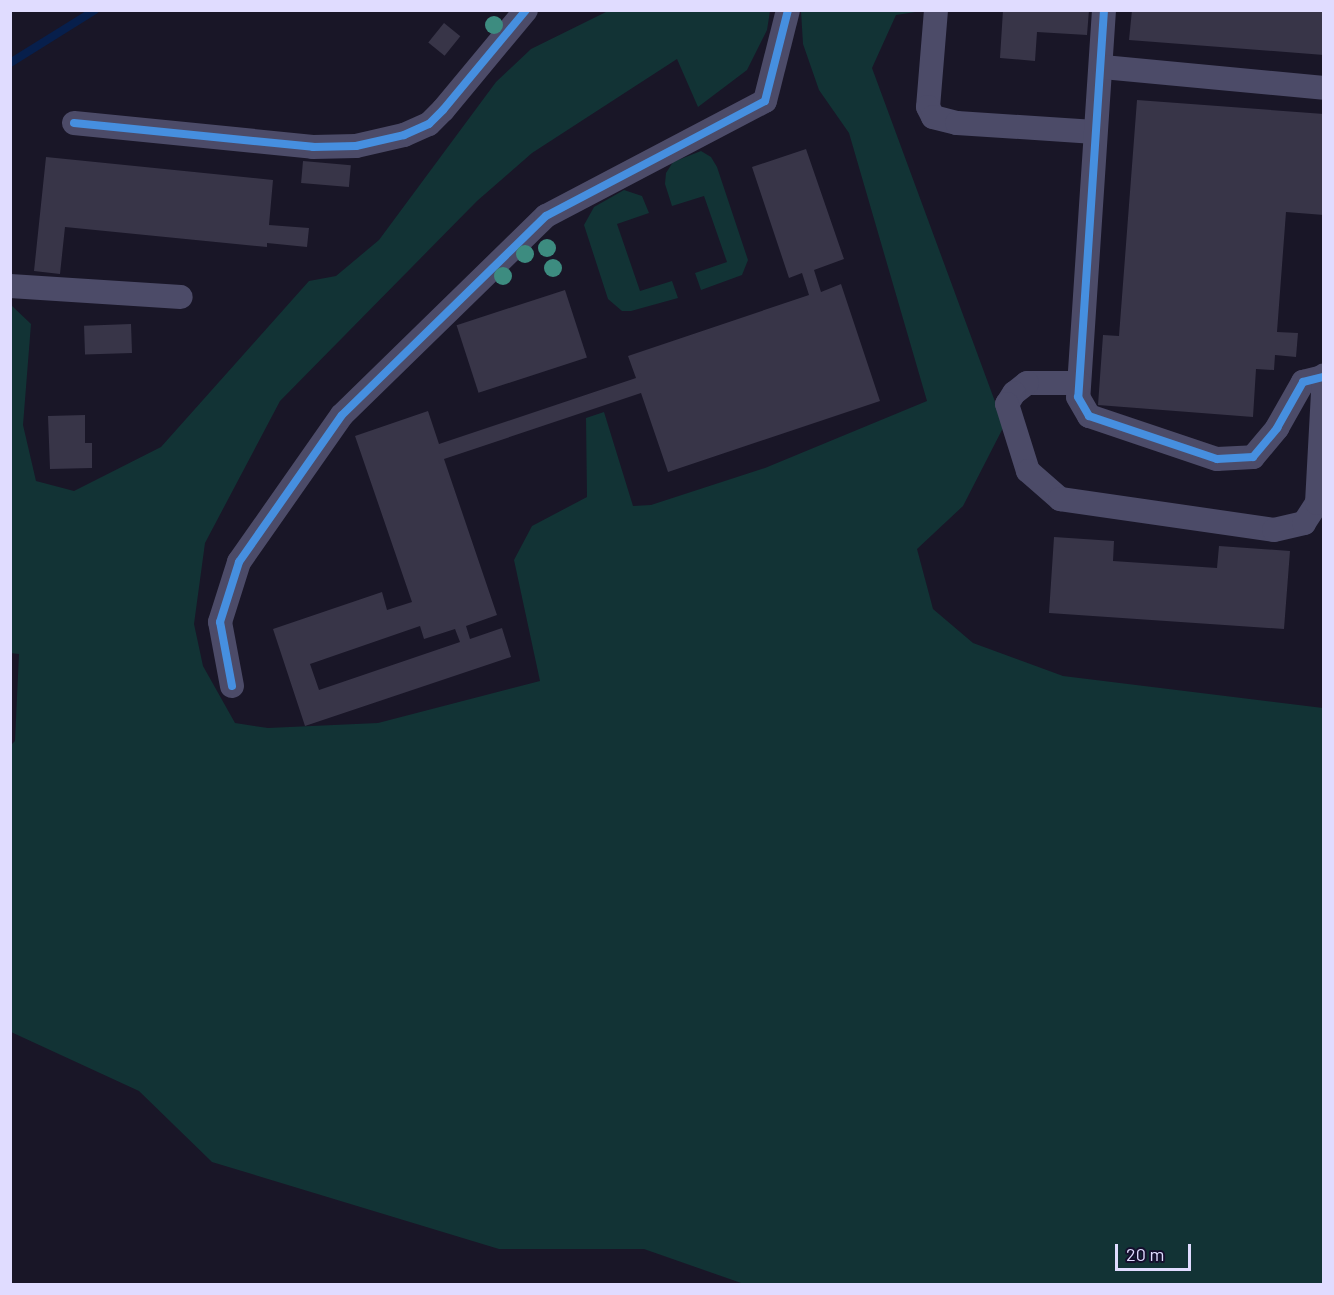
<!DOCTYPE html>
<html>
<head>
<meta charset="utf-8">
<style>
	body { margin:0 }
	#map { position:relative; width:1334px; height:1295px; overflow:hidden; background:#191627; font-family:Barlow,sans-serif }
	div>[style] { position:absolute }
	.green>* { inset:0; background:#123335 }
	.stream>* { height:8px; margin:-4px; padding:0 4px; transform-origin:4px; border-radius:4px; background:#071f4c }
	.building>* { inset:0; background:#383548; transform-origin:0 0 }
	.minor>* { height:24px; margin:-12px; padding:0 12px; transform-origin:12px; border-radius:12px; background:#4c4b68 }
	.cycleway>* { height:8px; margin:-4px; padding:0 4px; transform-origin:4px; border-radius:4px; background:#468fdf }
	.trees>* { width:18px; height:18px; margin:-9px; border-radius:50%; background:#3d8c80 }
	span { translate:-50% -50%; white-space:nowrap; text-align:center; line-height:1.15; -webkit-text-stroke:4.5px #150f2e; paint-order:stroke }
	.frame { position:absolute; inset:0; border:12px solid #e0dcff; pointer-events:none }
	.scale { position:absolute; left:1115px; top:1244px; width:76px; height:27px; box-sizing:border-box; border:3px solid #e0dcff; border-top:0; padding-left:8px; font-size:18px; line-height:21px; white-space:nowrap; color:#e0dcff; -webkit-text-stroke:4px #150f2e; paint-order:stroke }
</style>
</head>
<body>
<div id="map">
	<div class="green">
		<i style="clip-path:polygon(608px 11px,770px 11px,767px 30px,747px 70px,698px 107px,677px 59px,532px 153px,477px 201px,280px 401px,205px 543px,194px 624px,203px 666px,235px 723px,268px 728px,378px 723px,540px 681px,514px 560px,532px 526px,587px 497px,586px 418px,604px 412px,633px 506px,651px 505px,765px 468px,927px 401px,849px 133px,819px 90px,803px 44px,801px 11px,922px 11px,896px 15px,872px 68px,1004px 426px,963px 506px,917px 549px,933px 609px,973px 643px,1063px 676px,1323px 708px,1323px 1284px,744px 1284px,644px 1249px,499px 1249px,212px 1162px,139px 1091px,11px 1032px,10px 746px,15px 741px,19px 654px,10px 653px,10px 304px,31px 324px,23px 425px,36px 481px,74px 491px,161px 447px,309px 281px,336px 276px,379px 240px,496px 82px,531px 49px)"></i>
		<i style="clip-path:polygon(701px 151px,711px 157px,717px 167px,748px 260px,742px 275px,701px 290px,695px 273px,727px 262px,704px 196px,672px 206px,665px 184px,666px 173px,673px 162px)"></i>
		<i style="clip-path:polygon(624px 190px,642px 196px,649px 213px,617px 224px,640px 291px,672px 281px,678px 298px,631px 311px,622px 311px,608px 299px,584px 225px,594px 207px)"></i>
	</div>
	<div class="stream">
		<i style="left:10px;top:63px;width:100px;rotate:-31.9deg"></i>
	</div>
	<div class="building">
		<i style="clip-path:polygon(1003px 10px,1089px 10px,1087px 35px,1037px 32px,1035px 61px,1000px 58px)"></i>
		<i style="clip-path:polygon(1132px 10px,1324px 10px,1324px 55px,1129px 40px)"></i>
		<i style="left:444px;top:23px;width:21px;height:25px;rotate:39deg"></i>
		<i style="clip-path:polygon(1137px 100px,1324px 114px,1324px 215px,1286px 212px,1277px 332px,1298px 333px,1296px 357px,1275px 355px,1274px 370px,1256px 369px,1253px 417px,1098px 405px,1103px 335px,1119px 336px)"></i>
		<i style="clip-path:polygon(evenodd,806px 149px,844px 259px,814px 270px,821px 292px,841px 284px,880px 401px,668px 472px,641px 393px,444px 459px,497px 615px,466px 626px,470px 639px,502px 628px,511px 657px,305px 726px,273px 629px,382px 592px,387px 610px,412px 602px,355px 436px,428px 411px,439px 444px,636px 378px,628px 356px,809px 295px,802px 273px,789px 278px,752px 167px,806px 149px,420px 626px,424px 639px,455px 629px,460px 642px,319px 690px,310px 664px,420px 626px)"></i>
		<i style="clip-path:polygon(46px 157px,273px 180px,269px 225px,309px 228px,307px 247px,267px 243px,267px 247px,65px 227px,60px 274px,34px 271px)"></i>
		<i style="left:303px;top:161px;width:48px;height:22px;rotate:5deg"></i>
		<i style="left:565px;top:290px;width:71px;height:114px;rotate:72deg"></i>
		<i style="left:131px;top:324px;width:29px;height:47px;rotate:88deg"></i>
		<i style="clip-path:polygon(85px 415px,85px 443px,92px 443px,92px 468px,50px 469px,48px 416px)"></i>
		<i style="clip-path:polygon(1054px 537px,1114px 541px,1113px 561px,1217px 568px,1219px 546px,1290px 551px,1284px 629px,1049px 613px)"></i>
	</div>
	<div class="minor">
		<i style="left:936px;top:10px;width:97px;rotate:94.7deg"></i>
		<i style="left:928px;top:107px;width:11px;rotate:63deg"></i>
		<i style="left:933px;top:117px;width:25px;rotate:14deg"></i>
		<i style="left:957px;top:123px;width:138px;rotate:3.7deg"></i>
		<i style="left:1104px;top:10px;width:388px;rotate:93.8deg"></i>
		<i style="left:1078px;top:397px;width:22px;rotate:60deg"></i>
		<i style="left:1089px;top:416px;width:135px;rotate:18.6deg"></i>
		<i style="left:1217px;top:459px;width:36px;rotate:-3deg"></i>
		<i style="left:1253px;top:457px;width:38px;rotate:-50deg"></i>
		<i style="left:1277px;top:428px;width:53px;rotate:-60.5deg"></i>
		<i style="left:1303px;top:382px;width:21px;rotate:-14deg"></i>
		<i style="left:1103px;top:67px;width:222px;rotate:5.4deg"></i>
		<i style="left:74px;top:123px;width:240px;rotate:5.7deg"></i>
		<i style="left:313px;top:147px;width:43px;rotate:-1.3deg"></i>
		<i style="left:356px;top:146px;width:49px;rotate:-12.9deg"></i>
		<i style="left:404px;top:135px;width:27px;rotate:-24deg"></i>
		<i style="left:429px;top:124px;width:20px;rotate:-45deg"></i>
		<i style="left:443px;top:110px;width:130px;rotate:-50.3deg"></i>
		<i style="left:10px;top:286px;width:171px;rotate:3.7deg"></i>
		<i style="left:1079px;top:383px;width:52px;rotate:180deg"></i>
		<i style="left:1027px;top:383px;width:16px;rotate:142deg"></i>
		<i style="left:1014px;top:393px;width:13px;rotate:122deg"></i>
		<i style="left:1007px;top:404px;width:70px;rotate:72.6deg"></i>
		<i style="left:1028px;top:471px;width:43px;rotate:41.2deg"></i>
		<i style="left:1060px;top:499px;width:216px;rotate:8.2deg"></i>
		<i style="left:1274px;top:530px;width:31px;rotate:-13deg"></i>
		<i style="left:1304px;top:523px;width:24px;rotate:-57deg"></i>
		<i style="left:1317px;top:503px;width:128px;rotate:-86.9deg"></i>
		<i style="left:232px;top:686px;width:65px;rotate:-100.6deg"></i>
		<i style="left:220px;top:622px;width:63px;rotate:-72.4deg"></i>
		<i style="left:239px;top:562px;width:179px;rotate:-55deg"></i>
		<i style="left:342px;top:415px;width:285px;rotate:-44.3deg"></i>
		<i style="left:546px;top:216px;width:247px;rotate:-27.7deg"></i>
		<i style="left:765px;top:101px;width:94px;rotate:-75.8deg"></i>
	</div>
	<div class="cycleway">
		<i style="left:1104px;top:10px;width:388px;rotate:93.8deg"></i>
		<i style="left:1078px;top:397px;width:22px;rotate:60deg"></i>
		<i style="left:1089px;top:416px;width:135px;rotate:18.6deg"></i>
		<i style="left:1217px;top:459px;width:36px;rotate:-3deg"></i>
		<i style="left:1253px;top:457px;width:38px;rotate:-50deg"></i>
		<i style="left:1277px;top:428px;width:53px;rotate:-60.5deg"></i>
		<i style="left:1303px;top:382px;width:21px;rotate:-14deg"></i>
		<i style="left:74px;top:123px;width:240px;rotate:5.7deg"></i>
		<i style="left:313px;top:147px;width:43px;rotate:-1.3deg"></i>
		<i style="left:356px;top:146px;width:49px;rotate:-12.9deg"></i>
		<i style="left:404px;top:135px;width:27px;rotate:-24deg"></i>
		<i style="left:429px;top:124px;width:20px;rotate:-45deg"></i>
		<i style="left:443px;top:110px;width:130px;rotate:-50.3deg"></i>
		<i style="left:232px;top:686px;width:65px;rotate:-100.6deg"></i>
		<i style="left:220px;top:622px;width:63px;rotate:-72.4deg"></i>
		<i style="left:239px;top:562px;width:179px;rotate:-55deg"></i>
		<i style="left:342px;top:415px;width:285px;rotate:-44.3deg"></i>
		<i style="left:546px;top:216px;width:247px;rotate:-27.7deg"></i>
		<i style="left:765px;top:101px;width:94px;rotate:-75.8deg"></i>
	</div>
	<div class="trees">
		<i style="left:494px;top:25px"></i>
		<i style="left:547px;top:248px"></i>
		<i style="left:525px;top:254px"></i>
		<i style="left:553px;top:268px"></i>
		<i style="left:503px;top:276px"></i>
	</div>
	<div class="frame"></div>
	<div class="scale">20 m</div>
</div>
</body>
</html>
